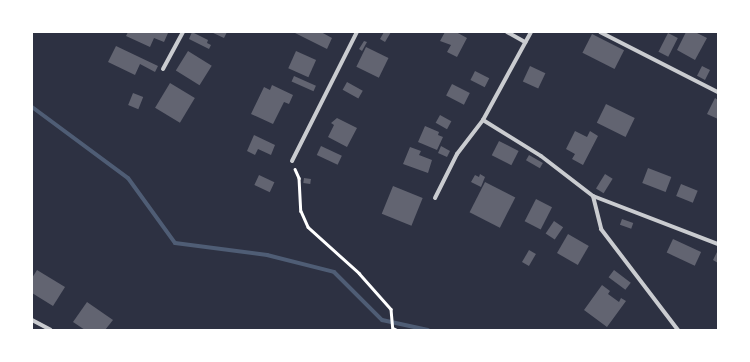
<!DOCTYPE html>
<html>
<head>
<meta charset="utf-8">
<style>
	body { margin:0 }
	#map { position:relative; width:750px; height:362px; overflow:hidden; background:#2d3142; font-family:"IBM Plex Serif",serif }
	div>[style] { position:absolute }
	.stream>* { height:4px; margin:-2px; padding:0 2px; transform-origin:2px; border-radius:2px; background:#4f5d75 }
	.building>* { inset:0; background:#626471; transform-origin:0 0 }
	.path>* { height:2.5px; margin:-1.25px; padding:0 1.25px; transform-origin:1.25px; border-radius:1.25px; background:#fff }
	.minor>* { height:4px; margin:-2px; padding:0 2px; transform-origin:2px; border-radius:2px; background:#caccd0 }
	span { translate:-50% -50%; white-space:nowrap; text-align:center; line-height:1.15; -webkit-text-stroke:3px #fff; paint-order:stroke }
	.frame { position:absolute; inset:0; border:33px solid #fff; pointer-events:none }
</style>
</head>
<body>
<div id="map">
	<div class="stream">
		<i style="left:32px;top:107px;width:119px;rotate:36.5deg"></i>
		<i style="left:128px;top:178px;width:80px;rotate:54.1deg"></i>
		<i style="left:175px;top:243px;width:93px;rotate:7.4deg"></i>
		<i style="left:267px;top:255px;width:69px;rotate:14.2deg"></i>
		<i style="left:334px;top:272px;width:68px;rotate:45deg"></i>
		<i style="left:382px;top:320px;width:47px;rotate:12.3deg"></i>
	</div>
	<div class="building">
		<i style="clip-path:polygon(128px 32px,166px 32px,168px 33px,164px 42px,154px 38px,150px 47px,126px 36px)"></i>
		<i style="clip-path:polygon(192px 32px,208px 40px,207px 43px,211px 45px,209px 49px,189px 39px)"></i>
		<i style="clip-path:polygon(211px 32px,227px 32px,224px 38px)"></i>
		<i style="clip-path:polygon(293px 32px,321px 32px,332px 38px,327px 49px)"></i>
		<i style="clip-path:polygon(384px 32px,391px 32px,385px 42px,380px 39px)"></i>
		<i style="clip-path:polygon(445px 32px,456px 32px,467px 38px,457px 57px,447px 52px,451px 45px,440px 41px)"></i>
		<i style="clip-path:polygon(686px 32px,695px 32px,707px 38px,695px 60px,677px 50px)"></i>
		<i style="left:668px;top:33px;width:11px;height:21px;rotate:27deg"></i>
		<i style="left:592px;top:34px;width:36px;height:21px;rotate:27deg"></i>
		<i style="clip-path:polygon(364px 41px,367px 42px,362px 51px,359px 49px)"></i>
		<i style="clip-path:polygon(116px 46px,158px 66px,155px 72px,140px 64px,135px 75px,108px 62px)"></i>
		<i style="left:366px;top:47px;width:25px;height:22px;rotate:26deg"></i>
		<i style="left:188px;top:51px;width:28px;height:23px;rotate:32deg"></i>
		<i style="left:296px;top:51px;width:22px;height:19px;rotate:24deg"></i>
		<i style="left:530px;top:66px;width:17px;height:17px;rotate:25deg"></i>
		<i style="left:702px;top:66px;width:9px;height:11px;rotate:27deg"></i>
		<i style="left:475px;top:71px;width:16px;height:10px;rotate:27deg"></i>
		<i style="left:294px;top:76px;width:24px;height:6px;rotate:24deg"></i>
		<i style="left:347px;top:82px;width:18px;height:9px;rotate:29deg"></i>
		<i style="left:170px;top:83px;width:29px;height:29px;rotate:31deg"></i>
		<i style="left:452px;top:84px;width:20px;height:13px;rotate:27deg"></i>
		<i style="clip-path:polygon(272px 85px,293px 95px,289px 104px,284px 102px,273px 124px,251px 114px,264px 87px,270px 90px)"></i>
		<i style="left:133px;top:93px;width:11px;height:13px;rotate:22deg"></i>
		<i style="clip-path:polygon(715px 98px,718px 100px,718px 119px,707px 114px)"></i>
		<i style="left:606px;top:104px;width:32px;height:21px;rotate:26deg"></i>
		<i style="left:440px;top:115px;width:13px;height:9px;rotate:29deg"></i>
		<i style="clip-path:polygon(337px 118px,357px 128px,347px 147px,328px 137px,334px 125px,331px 123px)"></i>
		<i style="clip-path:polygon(425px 126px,439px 132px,438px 135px,443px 137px,437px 150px,418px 142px)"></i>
		<i style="clip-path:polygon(575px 131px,587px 137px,590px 131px,598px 136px,583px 165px,572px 159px,575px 154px,566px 149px)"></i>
		<i style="clip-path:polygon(254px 135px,275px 145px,271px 155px,258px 149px,255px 155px,247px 151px)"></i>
		<i style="left:499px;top:141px;width:22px;height:16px;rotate:27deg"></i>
		<i style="left:321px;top:146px;width:23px;height:10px;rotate:25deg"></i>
		<i style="clip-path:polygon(441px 146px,450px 151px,447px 157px,438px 153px)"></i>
		<i style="clip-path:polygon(410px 147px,421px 151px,419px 155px,432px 160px,428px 173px,403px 164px)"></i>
		<i style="left:529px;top:155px;width:16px;height:6px;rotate:30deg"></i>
		<i style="left:648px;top:168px;width:25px;height:16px;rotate:21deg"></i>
		<i style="clip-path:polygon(480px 174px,485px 177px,481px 187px,471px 182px,475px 175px,479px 177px)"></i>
		<i style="left:605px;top:174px;width:9px;height:17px;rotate:32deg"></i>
		<i style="left:259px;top:175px;width:17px;height:11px;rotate:25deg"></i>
		<i style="left:304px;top:178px;width:7px;height:5px;rotate:8deg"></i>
		<i style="left:485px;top:182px;width:34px;height:34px;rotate:27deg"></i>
		<i style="left:681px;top:184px;width:18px;height:13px;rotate:22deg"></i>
		<i style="left:393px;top:186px;width:32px;height:30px;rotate:22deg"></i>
		<i style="left:536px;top:199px;width:18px;height:25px;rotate:27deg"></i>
		<i style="left:622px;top:219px;width:12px;height:6px;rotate:20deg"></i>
		<i style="left:554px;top:221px;width:11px;height:15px;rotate:34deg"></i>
		<i style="left:568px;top:234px;width:24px;height:22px;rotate:30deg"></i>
		<i style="left:673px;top:239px;width:31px;height:15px;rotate:25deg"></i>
		<i style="left:529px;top:250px;width:8px;height:14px;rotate:30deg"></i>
		<i style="clip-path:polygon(718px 250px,718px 263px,713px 260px)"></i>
		<i style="clip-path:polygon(37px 270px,65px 287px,53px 306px,32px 293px,32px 278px)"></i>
		<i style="left:614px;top:270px;width:21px;height:9px;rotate:37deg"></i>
		<i style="clip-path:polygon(602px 285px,610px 291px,608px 294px,619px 302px,621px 298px,626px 301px,607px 327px,584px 310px)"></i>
		<i style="clip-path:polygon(87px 302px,113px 320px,105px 330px,85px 330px,73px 322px)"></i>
	</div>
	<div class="path">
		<i style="left:295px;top:169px;width:10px;rotate:66deg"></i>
		<i style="left:299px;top:178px;width:33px;rotate:87deg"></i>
		<i style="left:301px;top:211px;width:17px;rotate:66deg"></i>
		<i style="left:308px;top:227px;width:69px;rotate:42deg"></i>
		<i style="left:359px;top:273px;width:48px;rotate:48.4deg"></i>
		<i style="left:391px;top:309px;width:21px;rotate:85deg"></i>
		<i style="left:393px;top:328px;width:4px;rotate:27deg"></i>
	</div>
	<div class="minor">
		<i style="left:507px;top:32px;width:21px;rotate:29deg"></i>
		<i style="left:600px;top:32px;width:132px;rotate:27deg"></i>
		<i style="left:163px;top:69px;width:42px;rotate:-61.6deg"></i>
		<i style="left:483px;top:120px;width:68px;rotate:31.8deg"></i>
		<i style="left:541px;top:156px;width:66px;rotate:37.6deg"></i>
		<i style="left:593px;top:196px;width:134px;rotate:21deg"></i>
		<i style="left:292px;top:161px;width:144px;rotate:-63.3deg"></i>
		<i style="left:593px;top:196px;width:34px;rotate:76deg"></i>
		<i style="left:601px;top:229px;width:127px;rotate:52.7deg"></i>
		<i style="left:435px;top:198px;width:49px;rotate:-63.4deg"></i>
		<i style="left:457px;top:154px;width:43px;rotate:-52.6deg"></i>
		<i style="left:483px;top:120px;width:100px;rotate:-61.4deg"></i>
		<i style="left:32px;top:320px;width:21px;rotate:28deg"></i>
	</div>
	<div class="frame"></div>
</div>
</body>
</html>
